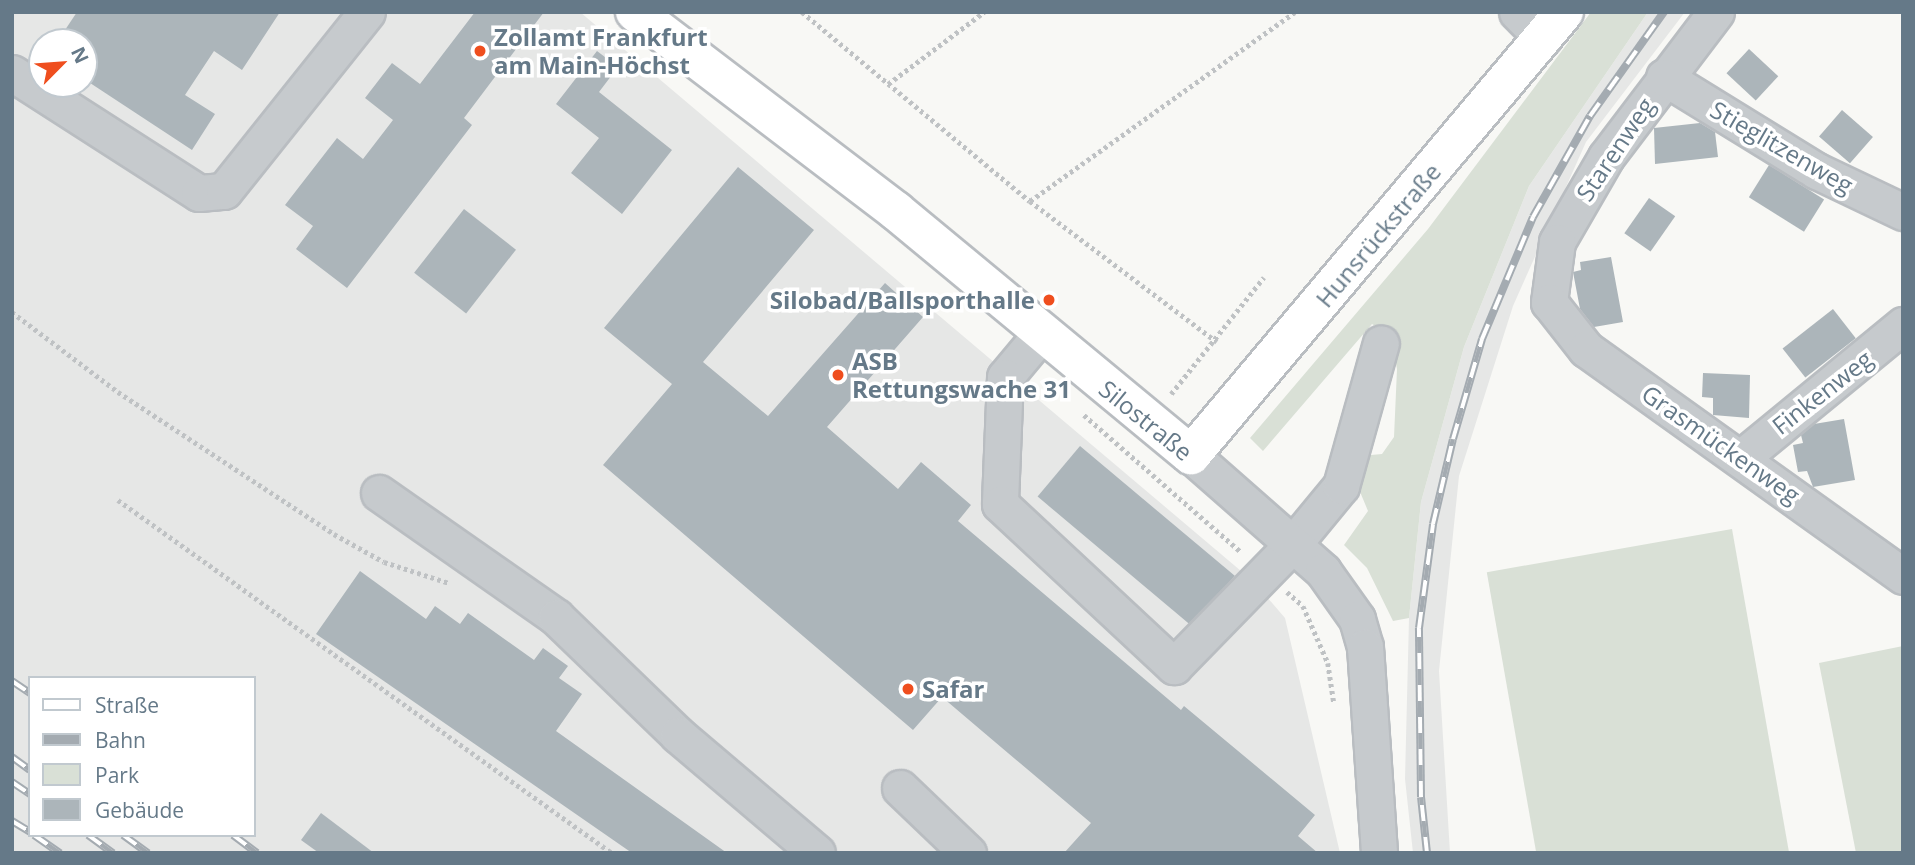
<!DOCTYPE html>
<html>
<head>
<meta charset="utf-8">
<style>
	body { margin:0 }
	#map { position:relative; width:1915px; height:865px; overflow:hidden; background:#f8f8f5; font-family:"Open Sans",sans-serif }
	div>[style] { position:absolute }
	.built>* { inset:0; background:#e6e7e6 }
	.green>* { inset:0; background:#d9e0d6; transform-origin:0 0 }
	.building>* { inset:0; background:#acb5ba; transform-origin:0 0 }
	.path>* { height:4.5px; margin-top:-2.25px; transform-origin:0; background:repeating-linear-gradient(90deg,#bfc2c4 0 3.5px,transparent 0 7px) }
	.roads { filter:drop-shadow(2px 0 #b9bdc1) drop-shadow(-2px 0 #b9bdc1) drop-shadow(0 2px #b9bdc1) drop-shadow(0 -2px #b9bdc1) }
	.minor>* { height:35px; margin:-17.5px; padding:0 17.5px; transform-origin:17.5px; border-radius:17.5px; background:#c6cacd }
	.major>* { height:38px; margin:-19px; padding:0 19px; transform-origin:19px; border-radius:19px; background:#fff }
	.rail>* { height:8px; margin-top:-4px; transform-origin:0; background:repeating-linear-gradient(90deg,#fff 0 16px,#a4abb1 0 32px); box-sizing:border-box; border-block:2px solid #a4abb1 }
	.dots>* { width:19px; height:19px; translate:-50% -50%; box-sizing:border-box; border:4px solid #fff; border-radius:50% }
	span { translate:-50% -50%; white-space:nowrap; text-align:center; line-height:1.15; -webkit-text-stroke:7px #fff; paint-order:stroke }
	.poi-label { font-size:24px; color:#657988; font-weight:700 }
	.left { translate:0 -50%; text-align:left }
	.right { translate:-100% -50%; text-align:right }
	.street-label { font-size:24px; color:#657988 }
	.frame { position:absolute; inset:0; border:14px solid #657988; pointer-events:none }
	.legend { position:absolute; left:28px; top:676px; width:228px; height:161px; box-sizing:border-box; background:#fff; border:2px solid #c1c9cf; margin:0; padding:9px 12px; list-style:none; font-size:21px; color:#657988 }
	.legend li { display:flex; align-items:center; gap:14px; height:35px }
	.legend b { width:35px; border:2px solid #c1c9cf }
	.north { position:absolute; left:28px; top:28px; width:70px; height:70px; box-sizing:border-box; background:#fff; border:2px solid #c1c9cf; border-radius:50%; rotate:65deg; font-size:19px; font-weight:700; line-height:28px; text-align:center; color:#657988 }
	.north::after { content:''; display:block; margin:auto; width:24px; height:32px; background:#ef4e1e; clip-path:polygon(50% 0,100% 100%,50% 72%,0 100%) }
</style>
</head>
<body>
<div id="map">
	<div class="built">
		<i style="clip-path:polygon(evenodd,12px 12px,580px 12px,1254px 582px,1285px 618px,1340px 853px,12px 853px,12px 12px,42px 42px,84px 42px,84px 84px,42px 84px,42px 42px,12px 12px,30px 678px,254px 678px,254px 835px,30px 835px,30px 678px)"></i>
		<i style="clip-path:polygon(1648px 12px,1685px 12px,1586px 142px,1513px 306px,1459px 476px,1439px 671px,1450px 853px,1413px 853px,1405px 779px,1409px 618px,1421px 502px,1464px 347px,1529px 186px)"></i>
	</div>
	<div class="green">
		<i style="clip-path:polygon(1591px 12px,1648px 12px,1529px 186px,1464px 347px,1421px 502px,1409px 618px,1393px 621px,1367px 568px,1344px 545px,1368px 511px,1353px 475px,1360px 456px,1382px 454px,1394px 437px,1397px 369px,1391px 336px,1372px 324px,1263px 451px,1250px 438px,1428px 229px)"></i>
		<i style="left:1732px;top:529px;width:329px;height:249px;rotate:80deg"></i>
		<i style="clip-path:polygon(1903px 646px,1903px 853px,1856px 853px,1819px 663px)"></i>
	</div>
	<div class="building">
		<i style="clip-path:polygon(77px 12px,280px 12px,242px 70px,214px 51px,185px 95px,215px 114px,192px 150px,84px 79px,84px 42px,57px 42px)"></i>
		<i style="clip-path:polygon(475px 12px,544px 12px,464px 118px,472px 125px,347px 288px,296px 249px,313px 226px,285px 205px,337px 138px,363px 159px,393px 120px,365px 98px,392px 63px,420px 84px)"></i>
		<i style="left:1749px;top:49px;width:40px;height:33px;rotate:43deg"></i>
		<i style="clip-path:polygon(597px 51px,618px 67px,599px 92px,672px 150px,622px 214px,571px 173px,599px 138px,556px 104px)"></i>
		<i style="left:1842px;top:110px;width:41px;height:35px;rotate:41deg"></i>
		<i style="clip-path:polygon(1700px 123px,1715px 132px,1718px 157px,1655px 164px,1654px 128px)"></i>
		<i style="left:1769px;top:165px;width:65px;height:38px;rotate:32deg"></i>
		<i style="clip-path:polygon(738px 167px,814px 230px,703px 362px,768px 416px,885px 283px,923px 317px,827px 427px,898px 489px,921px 462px,971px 505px,958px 521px,1181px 710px,1184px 706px,1315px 815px,1298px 836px,1318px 853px,1064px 853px,1091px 823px,982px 731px,942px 697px,913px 730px,603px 465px,672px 384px,604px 328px)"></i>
		<i style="left:1649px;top:198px;width:32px;height:43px;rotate:35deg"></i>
		<i style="left:464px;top:209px;width:66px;height:81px;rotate:38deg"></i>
		<i style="clip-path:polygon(1611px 257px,1623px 322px,1594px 327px,1580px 309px,1573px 272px,1581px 270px,1580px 262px)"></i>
		<i style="left:1833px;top:309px;width:37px;height:64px;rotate:52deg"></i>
		<i style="clip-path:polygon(1703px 373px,1750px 375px,1749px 418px,1713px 415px,1713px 398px,1702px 397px)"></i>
		<i style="clip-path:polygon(1844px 419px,1855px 480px,1813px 487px,1807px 471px,1798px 472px,1793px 445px,1803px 443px,1801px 435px,1814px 424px)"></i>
		<i style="left:1080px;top:446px;width:202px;height:66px;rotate:40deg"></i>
		<i style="clip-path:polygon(360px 571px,426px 619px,435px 606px,460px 624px,468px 613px,534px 660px,543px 648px,568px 666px,559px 678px,582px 694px,556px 731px,727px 853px,632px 853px,316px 634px)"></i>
		<i style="clip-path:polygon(321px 813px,374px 853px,319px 853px,301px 840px)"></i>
	</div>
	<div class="path">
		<i style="left:802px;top:12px;width:296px;rotate:39.7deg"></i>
		<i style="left:1030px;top:201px;width:234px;rotate:37deg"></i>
		<i style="left:888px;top:84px;width:120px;rotate:-36.9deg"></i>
		<i style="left:1030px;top:201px;width:325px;rotate:-35.5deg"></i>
		<i style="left:12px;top:312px;width:133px;rotate:37deg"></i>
		<i style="left:118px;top:392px;width:258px;rotate:33.3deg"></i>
		<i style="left:334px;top:534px;width:57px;rotate:29.2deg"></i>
		<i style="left:384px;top:562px;width:68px;rotate:17.9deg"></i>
		<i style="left:1171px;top:394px;width:149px;rotate:-51.5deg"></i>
		<i style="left:1084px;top:415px;width:208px;rotate:41.1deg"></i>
		<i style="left:118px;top:500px;width:607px;rotate:35.55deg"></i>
		<i style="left:1287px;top:592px;width:21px;rotate:41deg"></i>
		<i style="left:1303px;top:606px;width:62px;rotate:66.3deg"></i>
		<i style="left:1328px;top:663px;width:40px;rotate:81.5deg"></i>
	</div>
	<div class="roads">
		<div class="minor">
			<i style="left:1517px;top:12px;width:37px;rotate:45deg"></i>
			<i style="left:1716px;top:12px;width:182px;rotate:127.2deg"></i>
			<i style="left:1606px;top:157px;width:98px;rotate:120deg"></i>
			<i style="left:1557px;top:242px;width:61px;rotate:97.6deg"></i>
			<i style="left:1549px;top:302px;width:60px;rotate:51.8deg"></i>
			<i style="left:1586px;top:349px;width:390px;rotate:35.6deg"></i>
			<i style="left:12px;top:73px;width:222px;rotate:32.7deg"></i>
			<i style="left:199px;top:193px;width:25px;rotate:-5deg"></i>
			<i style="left:224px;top:191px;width:229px;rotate:-51.4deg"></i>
			<i style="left:1664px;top:77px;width:180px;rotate:31.6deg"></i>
			<i style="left:1817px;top:171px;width:95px;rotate:25.5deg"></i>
			<i style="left:1041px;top:334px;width:56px;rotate:129.9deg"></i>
			<i style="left:1005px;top:377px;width:127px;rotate:92.3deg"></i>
			<i style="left:1000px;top:504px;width:238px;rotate:43deg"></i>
			<i style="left:1174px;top:666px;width:172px;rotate:-45.7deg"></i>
			<i style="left:1294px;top:543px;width:74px;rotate:-50.5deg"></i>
			<i style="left:1341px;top:486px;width:148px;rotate:-74.4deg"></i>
			<i style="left:1191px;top:455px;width:176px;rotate:41.3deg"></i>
			<i style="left:1323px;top:571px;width:59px;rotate:54.7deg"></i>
			<i style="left:1357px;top:619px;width:29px;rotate:74deg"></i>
			<i style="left:1365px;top:647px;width:206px;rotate:86.1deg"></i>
			<i style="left:1741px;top:458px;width:210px;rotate:-39.4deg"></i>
			<i style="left:379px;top:493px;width:216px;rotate:35deg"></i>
			<i style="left:556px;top:617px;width:170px;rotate:44deg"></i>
			<i style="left:678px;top:735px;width:182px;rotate:40.3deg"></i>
			<i style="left:900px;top:788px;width:94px;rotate:43.7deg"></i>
		</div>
		<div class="major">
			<i style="left:635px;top:12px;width:328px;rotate:37.3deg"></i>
			<i style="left:896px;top:211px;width:383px;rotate:39.6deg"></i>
			<i style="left:1191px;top:455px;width:579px;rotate:-49.9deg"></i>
		</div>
	</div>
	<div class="rail">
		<i style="left:12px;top:681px;width:22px;rotate:34deg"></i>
		<i style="left:12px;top:757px;width:22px;rotate:36deg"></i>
		<i style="left:12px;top:782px;width:22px;rotate:34deg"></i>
		<i style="left:12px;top:821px;width:21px;rotate:31deg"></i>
		<i style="left:34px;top:835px;width:32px;rotate:35deg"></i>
		<i style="left:88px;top:835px;width:31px;rotate:36deg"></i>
		<i style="left:123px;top:835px;width:31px;rotate:36deg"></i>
		<i style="left:233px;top:835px;width:30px;rotate:37deg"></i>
		<i style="left:1427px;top:853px;width:56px;rotate:-96.1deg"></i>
		<i style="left:1421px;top:797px;width:169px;rotate:-90.7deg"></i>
		<i style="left:1419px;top:628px;width:105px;rotate:-82.3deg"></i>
		<i style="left:1433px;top:524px;width:87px;rotate:-76.8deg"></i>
		<i style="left:1453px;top:439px;width:104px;rotate:-73.8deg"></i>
		<i style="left:1482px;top:339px;width:132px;rotate:-67.3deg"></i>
		<i style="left:1533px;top:217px;width:116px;rotate:-60.6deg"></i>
		<i style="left:1590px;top:116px;width:128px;rotate:-54.6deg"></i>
	</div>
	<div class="dots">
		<i style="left:480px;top:51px;background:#ef4e1e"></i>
		<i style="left:1049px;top:300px;background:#ef4e1e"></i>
		<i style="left:838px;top:375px;background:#ef4e1e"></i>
		<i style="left:908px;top:689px;background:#ef4e1e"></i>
	</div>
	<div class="poi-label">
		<span class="left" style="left:494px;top:51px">Zollamt Frankfurt<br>am Main-Höchst</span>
		<span class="right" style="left:1035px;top:300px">Silobad/Ballsporthalle</span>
		<span class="left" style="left:852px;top:375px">ASB<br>Rettungswache 31</span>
		<span class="left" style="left:922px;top:689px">Safar</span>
	</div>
	<div class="street-label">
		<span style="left:1782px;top:147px;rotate:30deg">Stieglitzenweg</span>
		<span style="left:1615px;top:149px;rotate:-56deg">Starenweg</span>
		<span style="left:1378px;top:235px;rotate:-50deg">Hunsrückstraße</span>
		<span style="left:1822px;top:392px;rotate:-38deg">Finkenweg</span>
		<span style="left:1146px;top:420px;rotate:39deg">Silostraße</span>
		<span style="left:1721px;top:444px;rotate:35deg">Grasmückenweg</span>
	</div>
	<div class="frame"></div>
	<ul class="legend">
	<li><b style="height:9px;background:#fff"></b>Straße</li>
	<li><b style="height:9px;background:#a4abb1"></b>Bahn</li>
	<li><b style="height:19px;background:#d9e0d6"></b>Park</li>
	<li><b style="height:19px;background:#acb5ba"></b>Gebäude</li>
	</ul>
	<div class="north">N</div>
</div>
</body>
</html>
